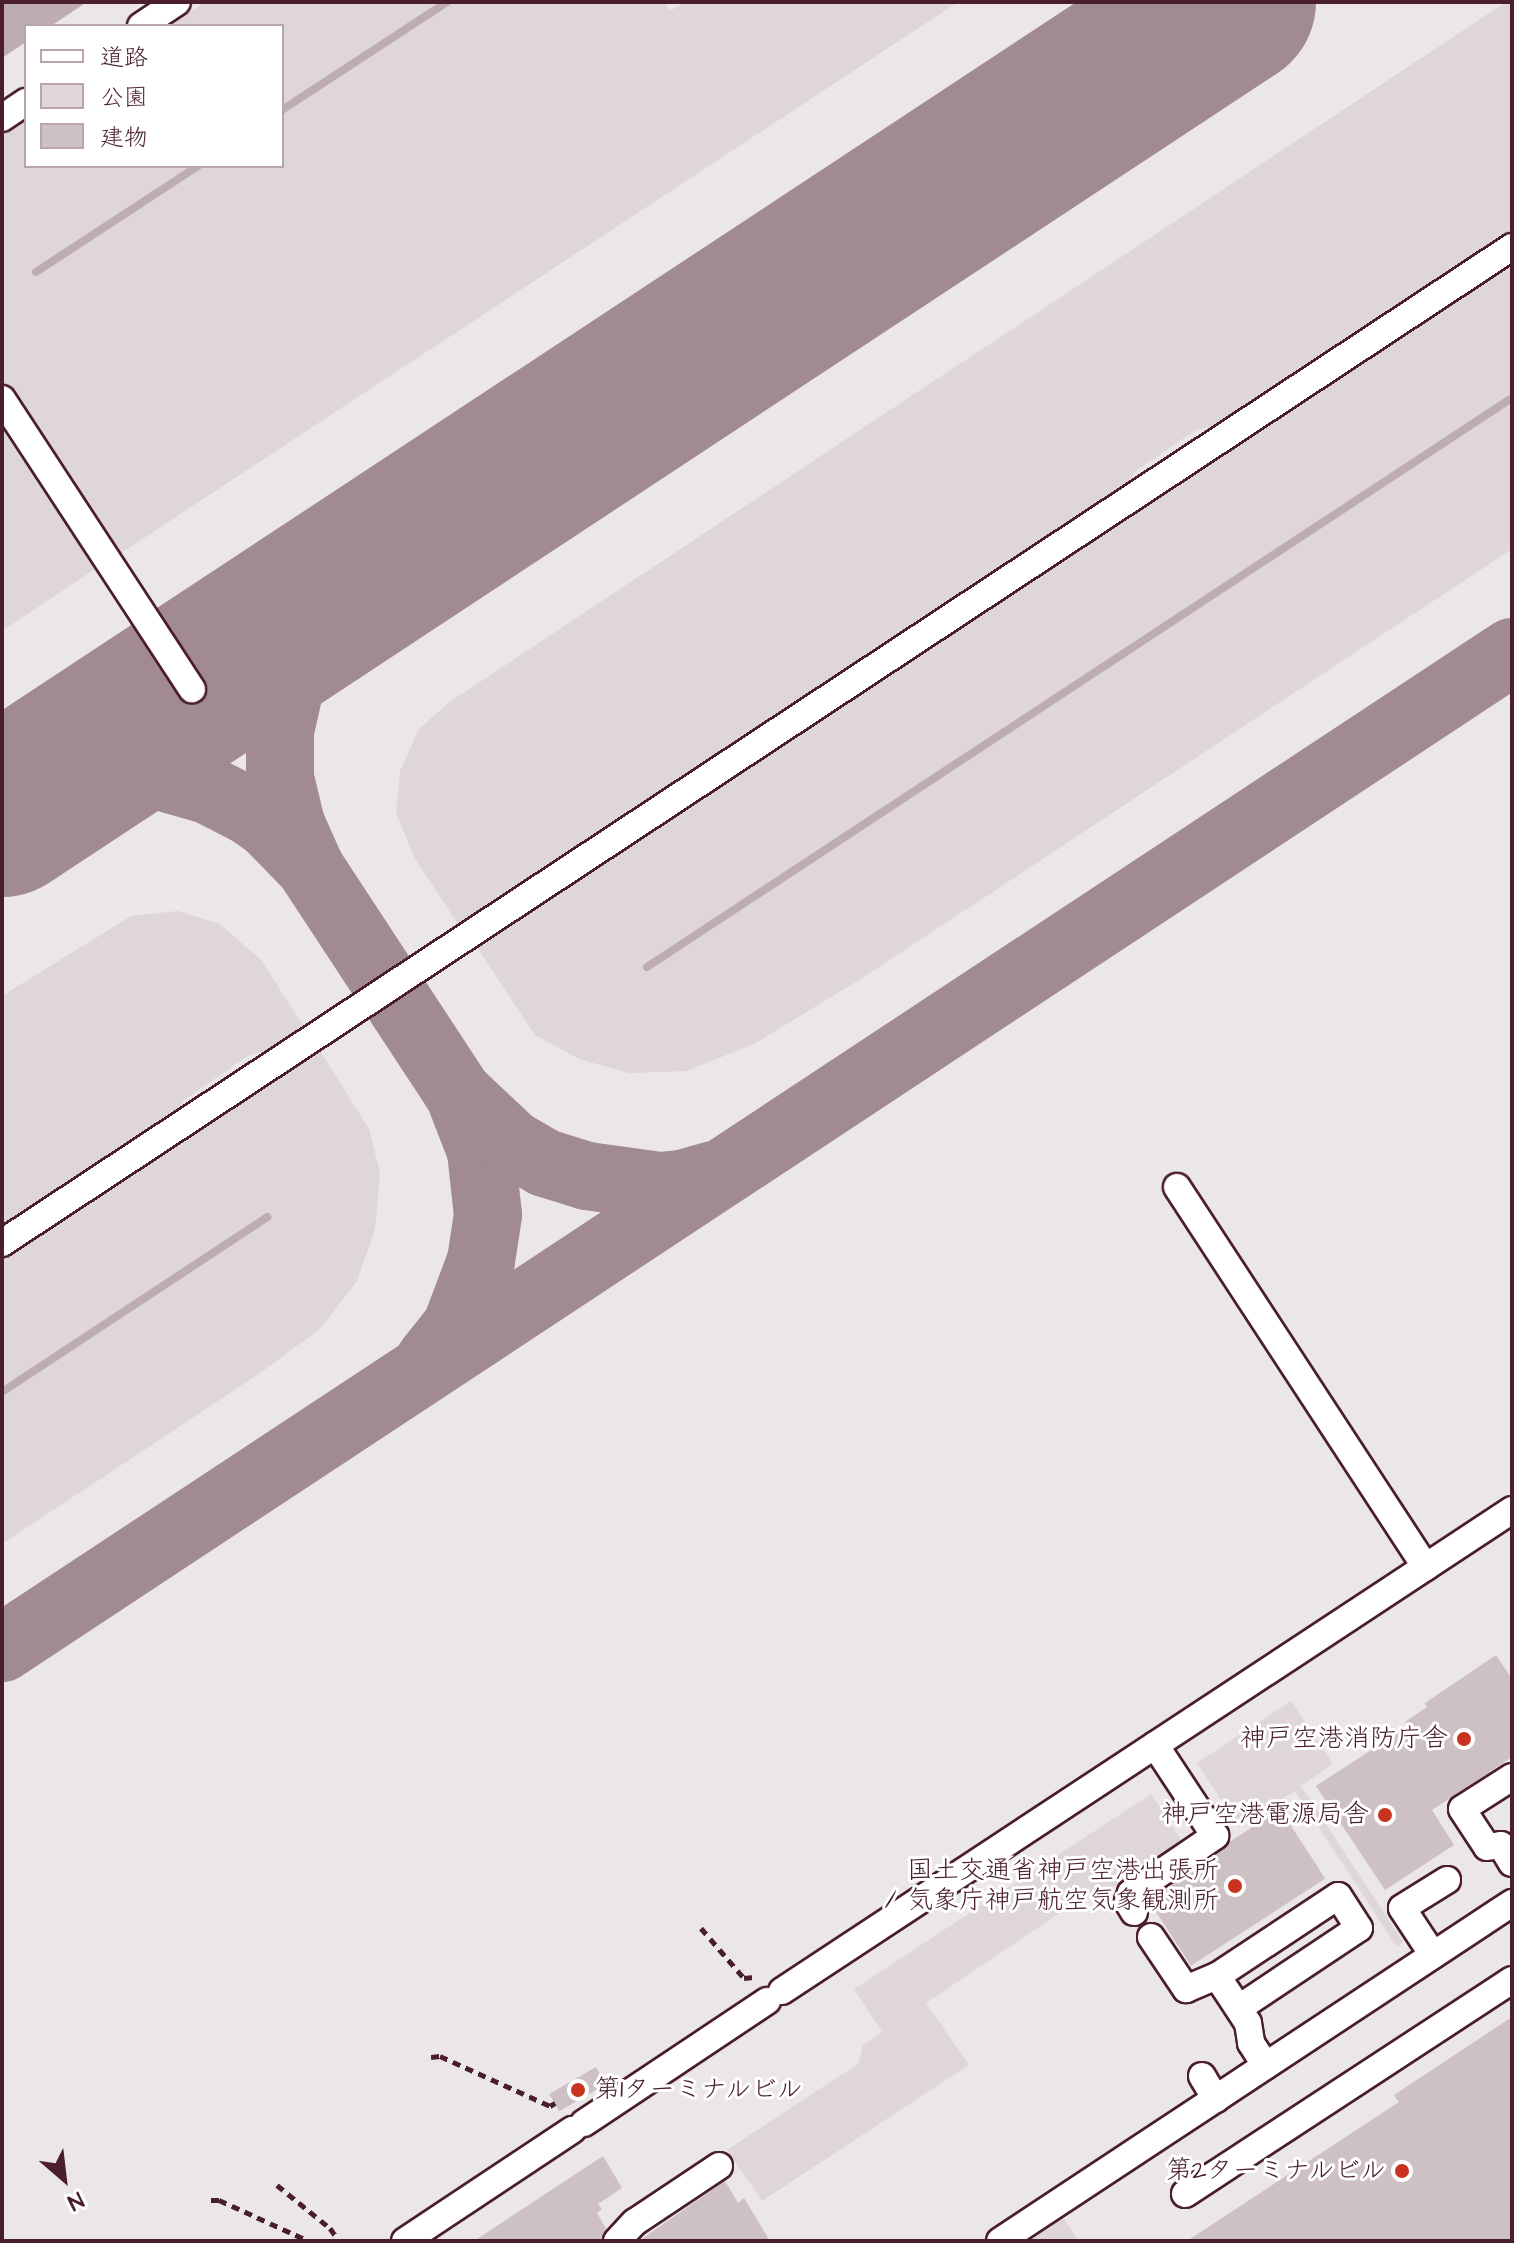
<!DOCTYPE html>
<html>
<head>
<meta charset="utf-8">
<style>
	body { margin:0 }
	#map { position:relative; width:1514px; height:2243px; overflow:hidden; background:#f8f6f7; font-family:"Architects Daughter","Klee One",sans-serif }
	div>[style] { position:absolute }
	.built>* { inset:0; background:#ebe6e8 }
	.green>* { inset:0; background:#ded6d9 }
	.water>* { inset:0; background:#bdadb0 }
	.stream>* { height:8px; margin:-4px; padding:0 4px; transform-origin:4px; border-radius:4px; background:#bdadb0 }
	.taxiway>* { height:68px; margin:-34px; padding:0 34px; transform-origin:34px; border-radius:34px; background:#a18a91 }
	.runway>* { height:170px; margin:-85px; padding:0 85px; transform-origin:85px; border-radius:85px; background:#a18a91 }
	.building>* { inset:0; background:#cdc1c4; transform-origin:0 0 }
	.path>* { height:5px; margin-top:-2.5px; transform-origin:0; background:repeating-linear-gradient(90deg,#4a1f2b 0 8px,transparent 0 14px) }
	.roads { filter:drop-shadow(2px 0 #4a1f2b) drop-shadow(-2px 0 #4a1f2b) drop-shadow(0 2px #4a1f2b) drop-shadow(0 -2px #4a1f2b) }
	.minor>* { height:26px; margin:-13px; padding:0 13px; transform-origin:13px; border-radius:13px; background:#fff }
	.dots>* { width:22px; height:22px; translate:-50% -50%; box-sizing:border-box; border:4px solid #fff; border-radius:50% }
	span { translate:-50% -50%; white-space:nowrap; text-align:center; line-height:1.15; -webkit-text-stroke:6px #fff; paint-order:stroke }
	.poi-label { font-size:26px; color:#4a1f2b }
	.right { translate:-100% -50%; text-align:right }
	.left { translate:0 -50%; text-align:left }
	.frame { position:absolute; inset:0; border:4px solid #4a1f2b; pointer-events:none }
	.legend { position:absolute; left:24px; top:24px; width:260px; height:144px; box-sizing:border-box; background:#fff; border:2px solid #b7a5aa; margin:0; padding:10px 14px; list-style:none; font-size:24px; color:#4a1f2b }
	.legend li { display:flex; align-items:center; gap:16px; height:40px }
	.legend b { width:40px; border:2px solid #b7a5aa }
	.north { position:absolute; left:24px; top:2139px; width:80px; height:80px; -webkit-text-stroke:6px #fff; paint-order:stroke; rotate:152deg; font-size:22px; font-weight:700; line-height:32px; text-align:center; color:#4a1f2b }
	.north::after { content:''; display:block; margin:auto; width:28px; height:36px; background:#4a1f2b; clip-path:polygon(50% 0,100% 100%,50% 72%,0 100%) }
</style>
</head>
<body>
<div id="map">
	<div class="built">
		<i style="clip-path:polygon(87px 2px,1512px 2px,1512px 2241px,2px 2241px,2px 58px,26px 42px,26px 166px,282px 166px,282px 26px,51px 26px)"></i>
	</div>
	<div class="green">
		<i style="clip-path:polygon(205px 2px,664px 2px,670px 11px,684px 2px,958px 2px,115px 557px,2px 385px,2px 136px,26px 120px,26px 166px,282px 166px,282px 26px,169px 26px)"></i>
		<i style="clip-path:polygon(1506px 2px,1512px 2px,1512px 238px,1235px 421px,1196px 430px,1137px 470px,1113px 501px,462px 930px,415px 859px,396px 813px,400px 771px,419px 729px,448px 703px)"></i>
		<i style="clip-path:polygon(1512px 258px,1512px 549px,864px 977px,754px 1044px,686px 1071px,629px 1073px,579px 1059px,535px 1035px,474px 943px)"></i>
		<i style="clip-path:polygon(2px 415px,101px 565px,2px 631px)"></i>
		<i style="clip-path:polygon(178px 911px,220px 924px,261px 960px,308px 1033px,289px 1046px,249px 1055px,183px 1101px,168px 1126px,2px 1235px,2px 996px,131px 916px)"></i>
		<i style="clip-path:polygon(317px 1046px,369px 1129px,380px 1173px,375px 1229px,357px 1281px,321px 1328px,260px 1373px,2px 1544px,2px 1253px)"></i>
		<i style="clip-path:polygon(1291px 1701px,1333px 1764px,1301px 1786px,1403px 1942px,1397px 1947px,1295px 1791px,1239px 1827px,1197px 1763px)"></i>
		<i style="clip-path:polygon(1151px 1794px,1182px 1841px,1103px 1895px,1097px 1888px,926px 2003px,969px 2065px,762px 2201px,727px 2150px,858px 2064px,863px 2045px,882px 2032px,854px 1989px)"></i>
		<i style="clip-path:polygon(1061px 2215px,1079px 2241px,1023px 2241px)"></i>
	</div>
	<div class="water">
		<i style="clip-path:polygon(2px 2px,87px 2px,51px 26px,26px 26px,26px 42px,2px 58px)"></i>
	</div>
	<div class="stream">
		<i style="left:282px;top:110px;width:197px;rotate:-33.2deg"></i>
		<i style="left:36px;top:272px;width:194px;rotate:-33.2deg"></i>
		<i style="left:647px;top:967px;width:1035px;rotate:-33.34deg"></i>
		<i style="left:2px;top:1392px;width:318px;rotate:-33.4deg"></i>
	</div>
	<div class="taxiway">
		<i style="left:370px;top:570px;width:78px;rotate:132.9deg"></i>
		<i style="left:317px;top:627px;width:48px;rotate:118.7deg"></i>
		<i style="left:294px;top:669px;width:64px;rotate:102.7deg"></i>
		<i style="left:280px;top:731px;width:47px;rotate:90deg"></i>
		<i style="left:280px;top:778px;width:47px;rotate:76.6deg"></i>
		<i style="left:291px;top:824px;width:49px;rotate:66deg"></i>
		<i style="left:311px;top:869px;width:269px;rotate:56.7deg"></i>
		<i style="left:459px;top:1094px;width:61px;rotate:68.9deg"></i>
		<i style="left:481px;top:1151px;width:64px;rotate:83.8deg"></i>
		<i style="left:488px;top:1215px;width:47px;rotate:98.7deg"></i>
		<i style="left:481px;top:1261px;width:71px;rotate:110.7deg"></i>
		<i style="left:456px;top:1327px;width:43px;rotate:128.5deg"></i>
		<i style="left:19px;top:801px;width:63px;rotate:-19.6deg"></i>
		<i style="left:78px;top:780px;width:54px;rotate:-6.3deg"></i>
		<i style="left:132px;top:774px;width:27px;rotate:4deg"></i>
		<i style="left:159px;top:776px;width:51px;rotate:15.9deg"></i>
		<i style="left:208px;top:790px;width:46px;rotate:27.1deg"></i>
		<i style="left:249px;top:811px;width:24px;rotate:35deg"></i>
		<i style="left:269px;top:825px;width:53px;rotate:45.8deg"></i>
		<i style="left:460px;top:1095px;width:71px;rotate:43.3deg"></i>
		<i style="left:512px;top:1144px;width:38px;rotate:30deg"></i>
		<i style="left:545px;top:1163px;width:44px;rotate:17.2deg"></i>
		<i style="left:587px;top:1176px;width:73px;rotate:7.9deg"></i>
		<i style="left:659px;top:1186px;width:23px;rotate:-5deg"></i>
		<i style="left:682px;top:1184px;width:32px;rotate:-16deg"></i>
		<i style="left:2px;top:1648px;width:1809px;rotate:-33.41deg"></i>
	</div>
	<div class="runway">
		<i style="left:2px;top:812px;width:1472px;rotate:-33.39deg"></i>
	</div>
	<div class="building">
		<i style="clip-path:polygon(1496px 1655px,1512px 1679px,1512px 1757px,1432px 1810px,1454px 1845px,1385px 1890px,1316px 1786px,1408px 1726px,1405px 1722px,1427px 1707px,1425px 1703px)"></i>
		<i style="left:1280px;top:1809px;width:83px;height:160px;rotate:57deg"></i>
		<i style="clip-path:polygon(1512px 2017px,1512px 2241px,1187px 2241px,1399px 2102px,1394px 2095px)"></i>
		<i style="left:596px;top:2067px;width:20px;height:54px;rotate:60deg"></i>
		<i style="clip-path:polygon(603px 2156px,622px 2188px,598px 2204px,602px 2209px,597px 2213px,606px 2229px,601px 2241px,474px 2241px)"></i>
		<i style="clip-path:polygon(725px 2181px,738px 2203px,744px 2198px,770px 2241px,639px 2241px)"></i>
	</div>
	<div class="path">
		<i style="left:701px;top:1928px;width:66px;rotate:49.3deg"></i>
		<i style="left:744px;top:1978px;width:10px;rotate:-6deg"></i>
		<i style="left:431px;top:2057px;width:9px;rotate:-6deg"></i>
		<i style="left:440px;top:2056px;width:121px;rotate:24.4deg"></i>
		<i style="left:550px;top:2106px;width:6px;rotate:-31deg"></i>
		<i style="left:277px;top:2185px;width:68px;rotate:39.1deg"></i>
		<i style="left:330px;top:2228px;width:12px;rotate:55deg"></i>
		<i style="left:211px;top:2200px;width:8px"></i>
		<i style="left:219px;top:2200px;width:99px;rotate:24.5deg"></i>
	</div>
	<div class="roads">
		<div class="minor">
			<i style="left:141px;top:26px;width:43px;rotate:-33.7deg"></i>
			<i style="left:2px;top:118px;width:29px;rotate:-34deg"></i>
			<i style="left:2px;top:399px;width:347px;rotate:56.8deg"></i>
			<i style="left:1177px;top:1187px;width:454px;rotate:56.8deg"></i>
			<i style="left:2px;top:1243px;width:1809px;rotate:-33.41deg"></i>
			<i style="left:1512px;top:1777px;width:59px;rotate:147.4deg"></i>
			<i style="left:1462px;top:1809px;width:45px;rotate:56.7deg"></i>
			<i style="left:1487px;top:1847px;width:14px;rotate:-8deg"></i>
			<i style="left:1501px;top:1845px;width:21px;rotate:59deg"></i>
			<i style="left:1134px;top:1912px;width:12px;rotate:-121deg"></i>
			<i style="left:1128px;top:1902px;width:9px;rotate:-72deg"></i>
			<i style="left:1131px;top:1893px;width:102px;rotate:-34.2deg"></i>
			<i style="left:1215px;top:1836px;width:109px;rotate:-123.4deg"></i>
			<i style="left:1151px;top:1937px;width:63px;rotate:56.1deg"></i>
			<i style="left:1186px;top:1989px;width:34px;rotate:-23deg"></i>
			<i style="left:1433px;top:1955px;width:56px;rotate:-123.4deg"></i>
			<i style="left:1402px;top:1908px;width:53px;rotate:-31.9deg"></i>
			<i style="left:782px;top:1991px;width:874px;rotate:-33.38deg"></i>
			<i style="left:1239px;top:2008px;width:144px;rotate:-33.7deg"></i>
			<i style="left:1359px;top:1928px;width:38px;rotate:-123deg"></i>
			<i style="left:1338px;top:1896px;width:145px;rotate:146.5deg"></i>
			<i style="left:1217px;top:1976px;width:56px;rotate:56.6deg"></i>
			<i style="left:1248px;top:2023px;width:20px;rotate:81deg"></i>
			<i style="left:1251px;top:2043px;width:27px;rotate:57deg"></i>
			<i style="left:1202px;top:2076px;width:27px;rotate:59deg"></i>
			<i style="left:584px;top:2123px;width:220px;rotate:-33.7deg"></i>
			<i style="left:1185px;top:2194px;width:391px;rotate:-33.2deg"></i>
			<i style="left:405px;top:2241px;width:201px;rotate:-33.6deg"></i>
			<i style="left:617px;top:2241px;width:26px;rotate:-47deg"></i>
			<i style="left:635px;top:2222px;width:101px;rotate:-33.7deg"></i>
			<i style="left:1000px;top:2241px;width:614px;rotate:-33.43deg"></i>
		</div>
	</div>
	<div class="dots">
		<i style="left:1464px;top:1739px;background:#c8321e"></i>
		<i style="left:1385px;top:1815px;background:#c8321e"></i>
		<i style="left:1235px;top:1886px;background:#c8321e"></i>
		<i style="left:578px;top:2090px;background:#c8321e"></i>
		<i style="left:1402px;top:2171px;background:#c8321e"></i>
	</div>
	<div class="poi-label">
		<span class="right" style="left:1448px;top:1739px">神戸空港消防庁舎</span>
		<span class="right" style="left:1369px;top:1815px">神戸空港電源局舎</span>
		<span class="right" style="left:1219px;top:1886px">国土交通省神戸空港出張所<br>/ 気象庁神戸航空気象観測所</span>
		<span class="left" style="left:594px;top:2090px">第1ターミナルビル</span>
		<span class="right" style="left:1386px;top:2171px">第2ターミナルビル</span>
	</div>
	<div class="frame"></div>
	<ul class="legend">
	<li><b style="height:10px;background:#fff"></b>道路</li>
	<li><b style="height:22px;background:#ded6d9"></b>公園</li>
	<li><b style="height:22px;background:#cdc1c4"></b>建物</li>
	</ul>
	<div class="north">N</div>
</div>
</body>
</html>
